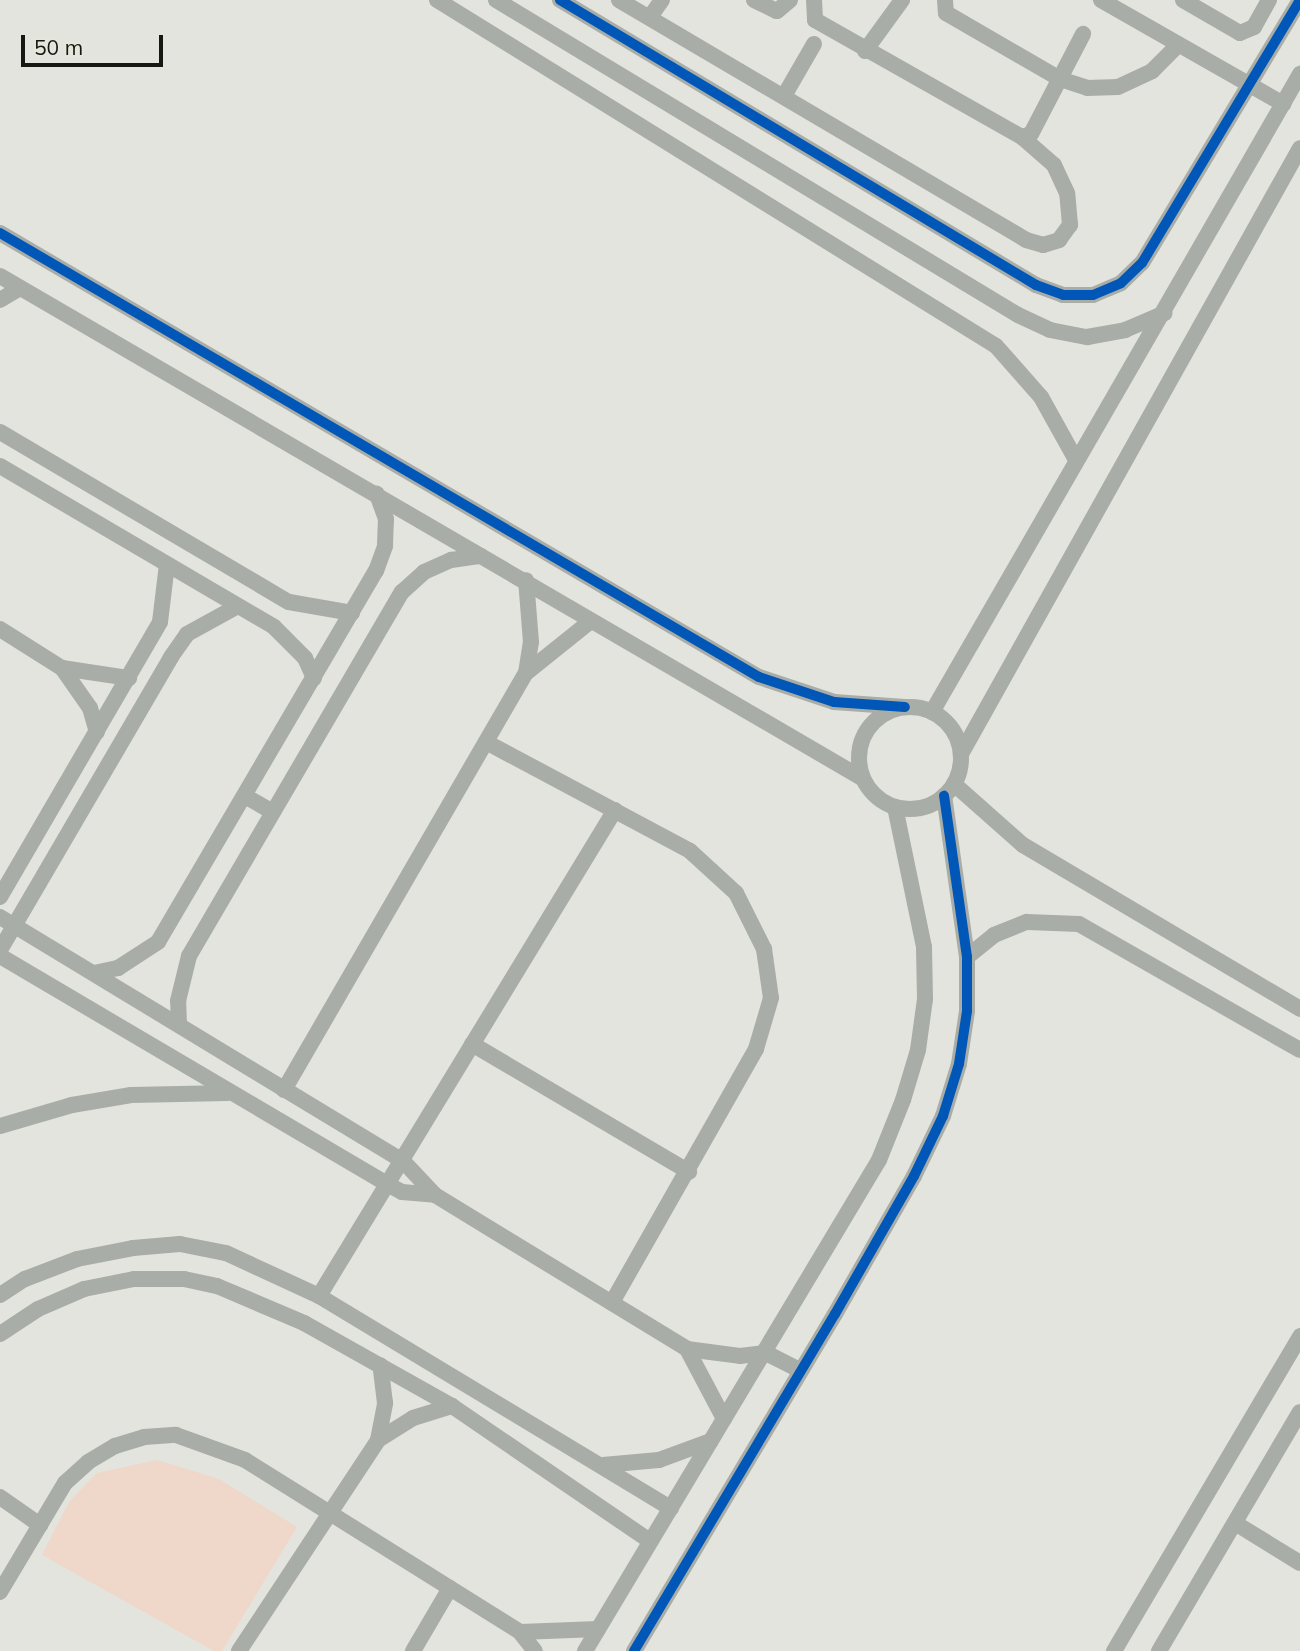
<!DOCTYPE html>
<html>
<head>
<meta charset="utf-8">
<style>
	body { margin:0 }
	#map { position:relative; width:1300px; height:1651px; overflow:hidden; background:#e3e4de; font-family:Mulish,sans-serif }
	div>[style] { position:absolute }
	.green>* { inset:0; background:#efd7c9 }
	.minor>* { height:16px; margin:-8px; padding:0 8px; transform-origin:8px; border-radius:8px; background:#a9ada7 }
	.minor>.ring { margin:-8px; padding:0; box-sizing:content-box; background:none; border:16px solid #a9ada7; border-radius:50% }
	.cycleway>* { height:10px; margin:-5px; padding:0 5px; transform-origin:5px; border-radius:5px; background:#0057b8 }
	span { translate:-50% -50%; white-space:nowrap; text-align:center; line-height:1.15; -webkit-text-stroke:7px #e5e6dc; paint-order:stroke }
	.scale { position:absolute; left:21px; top:35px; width:142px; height:32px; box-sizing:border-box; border:4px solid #171714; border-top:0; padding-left:9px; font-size:21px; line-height:24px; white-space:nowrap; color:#171714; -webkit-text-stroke:5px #e5e6dc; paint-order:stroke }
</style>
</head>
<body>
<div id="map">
	<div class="green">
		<i style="clip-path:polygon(157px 1460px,219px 1479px,297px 1527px,222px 1651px,214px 1651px,42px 1555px,69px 1502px,97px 1473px)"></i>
	</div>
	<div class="minor">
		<i style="left:437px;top:0;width:657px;rotate:31.76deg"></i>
		<i style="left:996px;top:346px;width:68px;rotate:48.6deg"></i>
		<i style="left:1041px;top:397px;width:72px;rotate:60.9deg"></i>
		<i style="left:496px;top:0;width:610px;rotate:31.11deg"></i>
		<i style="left:1018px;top:315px;width:35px;rotate:25deg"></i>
		<i style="left:1050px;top:330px;width:38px;rotate:11deg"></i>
		<i style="left:1087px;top:337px;width:39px;rotate:-10deg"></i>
		<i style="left:1125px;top:330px;width:43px;rotate:-23deg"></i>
		<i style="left:560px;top:0;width:555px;rotate:30.91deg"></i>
		<i style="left:1036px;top:285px;width:29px;rotate:20deg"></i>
		<i style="left:1063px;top:295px;width:30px"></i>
		<i style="left:1093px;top:295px;width:30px;rotate:-23deg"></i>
		<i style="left:1121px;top:283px;width:29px;rotate:-44deg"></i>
		<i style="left:1142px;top:263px;width:307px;rotate:-59deg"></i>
		<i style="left:619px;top:0;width:472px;rotate:30.5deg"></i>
		<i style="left:1026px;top:240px;width:18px;rotate:16deg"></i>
		<i style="left:1043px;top:245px;width:17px;rotate:-17deg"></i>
		<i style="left:1059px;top:240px;width:19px;rotate:-54deg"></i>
		<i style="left:1070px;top:225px;width:32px;rotate:-95deg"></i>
		<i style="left:1067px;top:193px;width:31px;rotate:-115deg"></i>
		<i style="left:1054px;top:165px;width:43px;rotate:-138.8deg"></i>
		<i style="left:754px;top:0;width:25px;rotate:26deg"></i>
		<i style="left:777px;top:11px;width:17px;rotate:-40deg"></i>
		<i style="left:814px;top:0;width:20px;rotate:87deg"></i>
		<i style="left:815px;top:20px;width:238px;rotate:29.5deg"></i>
		<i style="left:1022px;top:137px;width:9px;rotate:-18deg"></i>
		<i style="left:1031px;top:134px;width:113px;rotate:-62.5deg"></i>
		<i style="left:945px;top:0;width:13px;rotate:86deg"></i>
		<i style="left:946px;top:13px;width:132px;rotate:30.1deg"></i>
		<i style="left:1060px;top:79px;width:28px;rotate:18deg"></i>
		<i style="left:1087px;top:88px;width:31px;rotate:-2deg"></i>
		<i style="left:1118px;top:87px;width:38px;rotate:-25deg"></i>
		<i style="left:1152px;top:71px;width:37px;rotate:-45deg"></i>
		<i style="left:1101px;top:0;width:210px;rotate:29.7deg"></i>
		<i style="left:1183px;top:0;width:66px;rotate:30.1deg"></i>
		<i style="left:1240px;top:33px;width:15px;rotate:-23deg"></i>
		<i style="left:1254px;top:27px;width:31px;rotate:-61deg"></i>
		<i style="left:650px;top:17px;width:21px;rotate:-55deg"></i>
		<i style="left:865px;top:51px;width:63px;rotate:-54deg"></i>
		<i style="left:784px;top:96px;width:60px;rotate:-60deg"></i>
		<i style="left:0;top:233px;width:879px;rotate:30.33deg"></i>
		<i style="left:759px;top:677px;width:79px;rotate:18.4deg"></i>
		<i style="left:834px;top:702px;width:71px;rotate:4deg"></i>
		<i style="left:0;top:276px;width:998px;rotate:30.22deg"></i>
		<i style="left:0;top:300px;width:23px;rotate:-31deg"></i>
		<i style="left:0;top:432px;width:335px;rotate:30.5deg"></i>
		<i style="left:289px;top:602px;width:64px;rotate:9.9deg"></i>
		<i style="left:0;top:466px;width:318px;rotate:30.4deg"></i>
		<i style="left:274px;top:627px;width:44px;rotate:45deg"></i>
		<i style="left:305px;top:658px;width:22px;rotate:66deg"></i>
		<i style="left:0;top:629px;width:73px;rotate:32.2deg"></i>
		<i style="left:62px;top:668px;width:49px;rotate:55deg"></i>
		<i style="left:90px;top:708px;width:25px;rotate:74deg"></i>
		<i style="left:62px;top:668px;width:68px;rotate:8.5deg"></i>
		<i style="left:526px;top:673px;width:31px;rotate:-81deg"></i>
		<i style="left:531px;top:642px;width:62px;rotate:-94.6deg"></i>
		<i class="ring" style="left:859px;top:707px;width:86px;height:86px"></i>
		<i style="left:932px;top:712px;width:737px;rotate:-60.02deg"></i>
		<i style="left:486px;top:742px;width:231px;rotate:28.1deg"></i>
		<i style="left:690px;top:851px;width:62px;rotate:42.4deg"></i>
		<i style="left:736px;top:893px;width:63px;rotate:63.4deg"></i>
		<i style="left:764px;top:949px;width:49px;rotate:81.9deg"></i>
		<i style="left:771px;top:998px;width:53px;rotate:106.4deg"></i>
		<i style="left:756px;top:1049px;width:292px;rotate:119.6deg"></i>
		<i style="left:961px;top:754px;width:694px;rotate:-60.78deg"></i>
		<i style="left:954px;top:784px;width:92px;rotate:41.5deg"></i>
		<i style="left:1023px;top:845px;width:322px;rotate:30.6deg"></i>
		<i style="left:245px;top:796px;width:32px;rotate:30deg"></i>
		<i style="left:0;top:897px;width:318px;rotate:-59.8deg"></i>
		<i style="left:160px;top:622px;width:58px;rotate:-83.1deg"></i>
		<i style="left:0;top:917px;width:470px;rotate:31.2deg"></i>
		<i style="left:402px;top:1160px;width:48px;rotate:46.7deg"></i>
		<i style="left:435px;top:1195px;width:295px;rotate:31.4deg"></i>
		<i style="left:687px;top:1349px;width:53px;rotate:7.5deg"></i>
		<i style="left:740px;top:1356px;width:26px;rotate:-7deg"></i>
		<i style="left:766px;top:1353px;width:39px;rotate:27deg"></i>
		<i style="left:0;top:950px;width:339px;rotate:-59.7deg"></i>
		<i style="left:171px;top:657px;width:28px;rotate:-55deg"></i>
		<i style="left:187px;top:634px;width:58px;rotate:-28.8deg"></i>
		<i style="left:0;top:956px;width:449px;rotate:30.5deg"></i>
		<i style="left:387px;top:1184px;width:17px;rotate:28deg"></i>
		<i style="left:402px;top:1192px;width:33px;rotate:5deg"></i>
		<i style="left:967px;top:957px;width:35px;rotate:-39deg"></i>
		<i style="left:994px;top:935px;width:35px;rotate:-22deg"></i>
		<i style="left:1027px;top:922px;width:52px;rotate:2.2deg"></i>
		<i style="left:1079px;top:924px;width:254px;rotate:29.7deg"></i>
		<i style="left:94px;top:973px;width:25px;rotate:-12deg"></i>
		<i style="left:118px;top:968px;width:48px;rotate:-33deg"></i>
		<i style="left:158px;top:942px;width:430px;rotate:-59.6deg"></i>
		<i style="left:376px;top:571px;width:27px;rotate:-70deg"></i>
		<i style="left:385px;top:546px;width:27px;rotate:-88deg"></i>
		<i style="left:386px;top:519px;width:27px;rotate:-110deg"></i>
		<i style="left:179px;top:1025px;width:24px;rotate:-92deg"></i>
		<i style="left:178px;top:1001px;width:46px;rotate:-76.3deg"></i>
		<i style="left:189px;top:956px;width:422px;rotate:-59.7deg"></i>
		<i style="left:402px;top:592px;width:30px;rotate:-42deg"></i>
		<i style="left:424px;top:572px;width:30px;rotate:-24deg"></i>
		<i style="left:451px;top:560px;width:30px;rotate:-8deg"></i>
		<i style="left:472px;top:1044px;width:252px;rotate:30.5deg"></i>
		<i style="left:284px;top:1090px;width:482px;rotate:-59.9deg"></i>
		<i style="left:526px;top:673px;width:83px;rotate:-38.7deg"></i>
		<i style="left:0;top:1126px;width:75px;rotate:-16.3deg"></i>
		<i style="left:72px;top:1105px;width:60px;rotate:-9.6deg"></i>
		<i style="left:131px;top:1095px;width:97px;rotate:-1.2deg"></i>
		<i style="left:0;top:1295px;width:30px;rotate:-33deg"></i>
		<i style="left:25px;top:1279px;width:56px;rotate:-21deg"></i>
		<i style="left:77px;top:1259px;width:57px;rotate:-11.1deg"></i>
		<i style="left:133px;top:1248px;width:47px;rotate:-4.9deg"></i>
		<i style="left:180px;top:1244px;width:47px;rotate:11.1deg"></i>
		<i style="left:226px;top:1253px;width:102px;rotate:24.8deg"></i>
		<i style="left:319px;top:1296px;width:411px;rotate:31.1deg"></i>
		<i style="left:319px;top:1296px;width:569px;rotate:-58.66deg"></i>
		<i style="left:0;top:1334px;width:45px;rotate:-33.3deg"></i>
		<i style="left:38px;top:1309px;width:50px;rotate:-23.5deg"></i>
		<i style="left:84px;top:1289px;width:51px;rotate:-11.3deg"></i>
		<i style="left:134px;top:1279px;width:50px"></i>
		<i style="left:184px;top:1279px;width:34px;rotate:12deg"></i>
		<i style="left:217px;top:1286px;width:95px;rotate:23deg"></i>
		<i style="left:304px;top:1323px;width:170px;rotate:29.3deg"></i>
		<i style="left:452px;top:1406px;width:240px;rotate:34.3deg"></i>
		<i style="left:687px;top:1349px;width:79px;rotate:62.1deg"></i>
		<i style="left:378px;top:1440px;width:41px;rotate:-32.2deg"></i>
		<i style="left:413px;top:1418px;width:41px;rotate:-17.1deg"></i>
		<i style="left:603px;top:1465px;width:56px;rotate:-5.1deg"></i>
		<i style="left:659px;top:1460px;width:55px;rotate:-20.1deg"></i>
		<i style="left:0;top:1497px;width:49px;rotate:35deg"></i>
		<i style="left:1235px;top:1523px;width:76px;rotate:31.6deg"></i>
		<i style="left:0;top:1592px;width:127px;rotate:-59.2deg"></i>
		<i style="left:65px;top:1483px;width:31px;rotate:-42deg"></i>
		<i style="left:88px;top:1462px;width:31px;rotate:-31deg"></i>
		<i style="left:115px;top:1446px;width:30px;rotate:-17deg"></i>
		<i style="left:144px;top:1437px;width:32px;rotate:-4deg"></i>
		<i style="left:176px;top:1435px;width:73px;rotate:19.9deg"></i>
		<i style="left:245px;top:1460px;width:324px;rotate:32deg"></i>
		<i style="left:520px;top:1632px;width:24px;rotate:52deg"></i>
		<i style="left:520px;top:1632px;width:78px;rotate:-2.2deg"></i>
		<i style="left:239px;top:1651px;width:253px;rotate:-56.6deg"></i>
		<i style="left:378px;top:1440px;width:38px;rotate:-79deg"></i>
		<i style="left:385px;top:1403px;width:38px;rotate:-97deg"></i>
		<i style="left:413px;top:1651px;width:73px;rotate:-59.6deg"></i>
		<i style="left:585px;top:1651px;width:572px;rotate:-59.09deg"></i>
		<i style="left:879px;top:1160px;width:65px;rotate:-68.2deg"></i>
		<i style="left:903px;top:1100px;width:52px;rotate:-73.3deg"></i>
		<i style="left:918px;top:1050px;width:51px;rotate:-82.2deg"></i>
		<i style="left:925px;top:999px;width:52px;rotate:-91.1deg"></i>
		<i style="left:924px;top:947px;width:143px;rotate:-101.7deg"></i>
		<i style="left:634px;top:1651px;width:392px;rotate:-59.2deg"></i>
		<i style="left:835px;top:1314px;width:159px;rotate:-60.2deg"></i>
		<i style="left:914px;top:1176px;width:67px;rotate:-64.2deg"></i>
		<i style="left:943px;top:1116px;width:54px;rotate:-72.9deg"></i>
		<i style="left:959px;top:1064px;width:54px;rotate:-81.4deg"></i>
		<i style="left:967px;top:1011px;width:54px;rotate:-90deg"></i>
		<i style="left:967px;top:957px;width:163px;rotate:-98.1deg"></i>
		<i style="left:1114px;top:1651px;width:366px;rotate:-59.4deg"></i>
		<i style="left:1159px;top:1651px;width:277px;rotate:-59.5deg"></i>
	</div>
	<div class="cycleway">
		<i style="left:560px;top:0;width:555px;rotate:30.91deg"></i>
		<i style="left:1036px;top:285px;width:29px;rotate:20deg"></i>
		<i style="left:1063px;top:295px;width:30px"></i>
		<i style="left:1093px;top:295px;width:30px;rotate:-23deg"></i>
		<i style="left:1121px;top:283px;width:29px;rotate:-44deg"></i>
		<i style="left:1142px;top:263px;width:307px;rotate:-59deg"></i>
		<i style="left:0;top:233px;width:879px;rotate:30.33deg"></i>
		<i style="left:759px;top:677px;width:79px;rotate:18.4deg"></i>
		<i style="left:834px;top:702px;width:71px;rotate:4deg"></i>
		<i style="left:634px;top:1651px;width:392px;rotate:-59.2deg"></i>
		<i style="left:835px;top:1314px;width:159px;rotate:-60.2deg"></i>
		<i style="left:914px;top:1176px;width:67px;rotate:-64.2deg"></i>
		<i style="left:943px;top:1116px;width:54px;rotate:-72.9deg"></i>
		<i style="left:959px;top:1064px;width:54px;rotate:-81.4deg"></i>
		<i style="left:967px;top:1011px;width:54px;rotate:-90deg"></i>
		<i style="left:967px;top:957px;width:163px;rotate:-98.1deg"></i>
	</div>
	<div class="scale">50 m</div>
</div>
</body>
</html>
